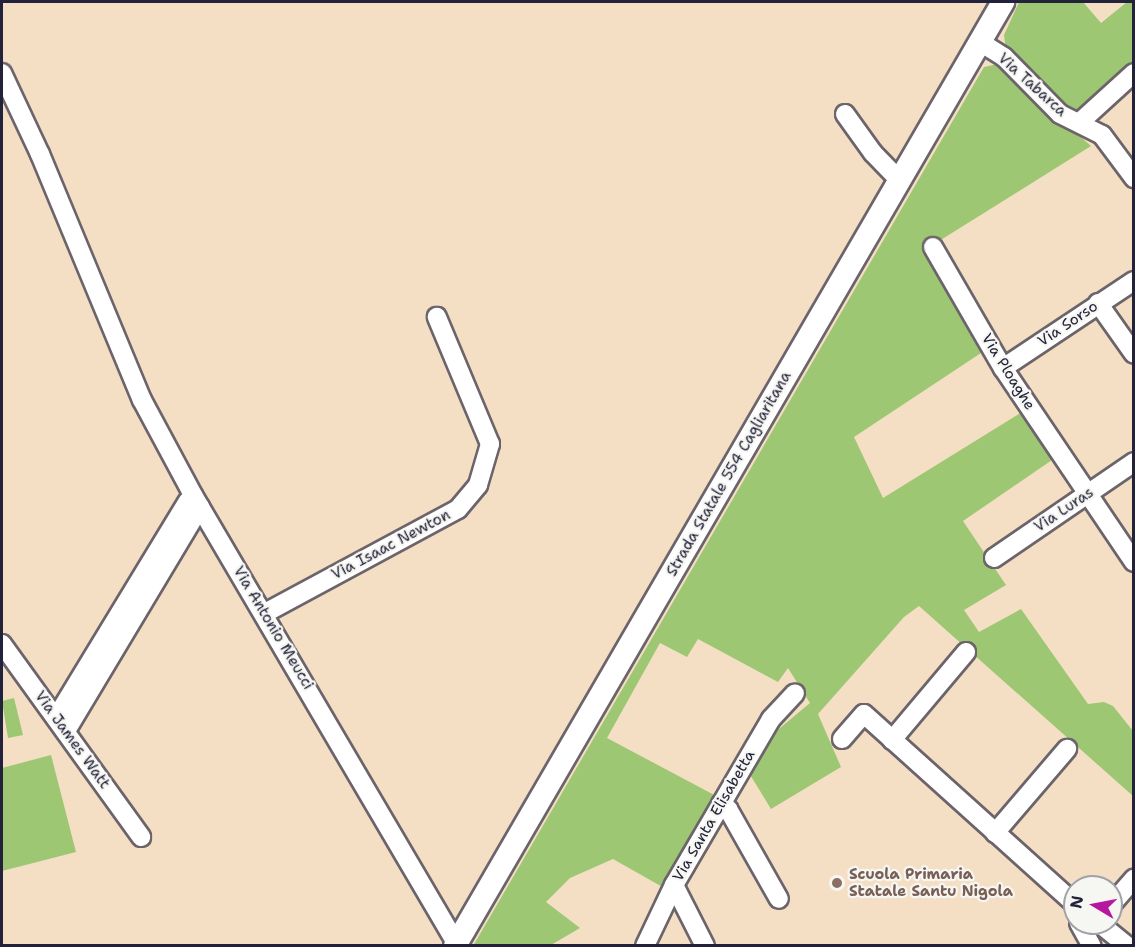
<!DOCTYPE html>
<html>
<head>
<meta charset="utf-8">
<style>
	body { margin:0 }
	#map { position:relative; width:1135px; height:947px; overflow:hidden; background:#f4dfc4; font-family:"Shantell Sans",sans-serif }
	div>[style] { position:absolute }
	.green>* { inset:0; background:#9ec773 }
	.roads { filter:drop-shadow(2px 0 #6c646b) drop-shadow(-2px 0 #6c646b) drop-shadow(0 2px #6c646b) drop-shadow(0 -2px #6c646b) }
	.minor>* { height:18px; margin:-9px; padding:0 9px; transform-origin:9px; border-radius:9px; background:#fff }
	.major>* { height:22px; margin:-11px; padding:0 11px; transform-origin:11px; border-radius:11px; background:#fff }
	.dots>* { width:16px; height:16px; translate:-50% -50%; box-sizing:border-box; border:3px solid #f6f6f2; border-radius:50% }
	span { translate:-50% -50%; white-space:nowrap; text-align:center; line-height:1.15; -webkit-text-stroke:4.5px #f6f6f2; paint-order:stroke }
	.street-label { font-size:15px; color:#22223b }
	.education-label { font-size:15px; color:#785e54; font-weight:700 }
	.left { translate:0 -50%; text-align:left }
	.frame { position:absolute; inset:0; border:3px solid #22223b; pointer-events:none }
	.north { position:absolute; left:1063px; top:875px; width:60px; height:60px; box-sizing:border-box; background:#f6f6f2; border:2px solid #a1a1a9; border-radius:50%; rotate:280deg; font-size:16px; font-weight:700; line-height:24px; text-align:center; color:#22223b }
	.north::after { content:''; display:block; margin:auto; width:21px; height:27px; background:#b5179e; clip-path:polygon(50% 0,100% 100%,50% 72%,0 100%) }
</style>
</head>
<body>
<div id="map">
	<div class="green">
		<i style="clip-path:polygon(1019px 2px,1083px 2px,1101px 23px,1127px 2px,1133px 2px,1133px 64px,1087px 110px,1070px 114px,1006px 50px,1004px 35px)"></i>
		<i style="clip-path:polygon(998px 64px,1091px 146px,923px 251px,981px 353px,854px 437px,883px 498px,1022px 412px,1052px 460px,963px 521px,1006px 585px,964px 610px,979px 632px,1021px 609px,1088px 704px,1104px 702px,1113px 706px,1133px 731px,1133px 796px,919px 606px,904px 617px,818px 714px,841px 767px,771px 809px,749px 773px,768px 738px,810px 703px,788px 668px,778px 682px,698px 639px,687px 657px,660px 643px,607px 738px,718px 797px,666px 889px,613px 859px,570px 878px,546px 902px,580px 928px,551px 945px,473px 946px,984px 67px)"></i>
		<i style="clip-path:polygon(14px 698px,23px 735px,8px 738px,2px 701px)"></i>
		<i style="clip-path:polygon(51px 755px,76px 852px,2px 871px,2px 768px)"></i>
	</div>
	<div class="roads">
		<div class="minor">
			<i style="left:980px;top:42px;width:28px;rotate:32deg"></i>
			<i style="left:1004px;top:57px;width:80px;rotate:45.5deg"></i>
			<i style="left:1060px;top:114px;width:47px;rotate:26.6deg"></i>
			<i style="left:1102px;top:135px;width:54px;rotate:53.3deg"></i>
			<i style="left:2px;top:73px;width:89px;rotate:64.9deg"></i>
			<i style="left:40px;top:154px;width:266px;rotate:67.5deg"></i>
			<i style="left:142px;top:400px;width:108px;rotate:61.8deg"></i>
			<i style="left:193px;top:495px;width:519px;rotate:59.58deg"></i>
			<i style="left:845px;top:114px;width:48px;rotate:54.3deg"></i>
			<i style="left:873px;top:153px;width:37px;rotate:46deg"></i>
			<i style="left:1079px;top:123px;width:74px;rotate:-42.3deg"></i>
			<i style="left:933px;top:247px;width:140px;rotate:60deg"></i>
			<i style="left:1003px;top:368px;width:234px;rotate:56deg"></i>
			<i style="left:1098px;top:303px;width:62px;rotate:54.8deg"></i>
			<i style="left:1003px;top:368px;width:157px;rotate:-33.6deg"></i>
			<i style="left:994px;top:558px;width:170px;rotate:-34.4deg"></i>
			<i style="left:265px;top:613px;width:219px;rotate:-28.3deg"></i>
			<i style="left:458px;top:509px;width:31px;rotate:-50deg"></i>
			<i style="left:478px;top:485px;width:43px;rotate:-73.7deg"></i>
			<i style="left:490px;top:444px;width:138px;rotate:-112.7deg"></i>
			<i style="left:2px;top:644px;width:238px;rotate:54.2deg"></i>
			<i style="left:56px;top:718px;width:254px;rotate:-58.7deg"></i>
			<i style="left:66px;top:731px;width:261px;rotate:-59.1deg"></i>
			<i style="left:842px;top:739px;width:33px;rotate:-49deg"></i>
			<i style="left:864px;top:714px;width:284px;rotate:42deg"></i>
			<i style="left:892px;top:740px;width:115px;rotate:-49.9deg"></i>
			<i style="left:721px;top:804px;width:9px;rotate:36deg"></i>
			<i style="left:728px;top:809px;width:103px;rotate:60.5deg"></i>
			<i style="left:995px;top:833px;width:111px;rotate:-49.4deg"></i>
			<i style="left:674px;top:885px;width:68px;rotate:63.1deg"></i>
			<i style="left:1111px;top:905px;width:35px;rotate:-49deg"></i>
			<i style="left:1079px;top:923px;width:26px;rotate:61deg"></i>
			<i style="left:1099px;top:923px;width:36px;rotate:39deg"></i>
			<i style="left:645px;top:946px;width:68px;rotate:-64.6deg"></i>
			<i style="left:674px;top:885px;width:192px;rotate:-59.7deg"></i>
			<i style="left:771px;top:719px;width:35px;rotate:-47deg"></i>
		</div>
		<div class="major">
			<i style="left:455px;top:946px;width:1092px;rotate:-59.86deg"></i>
		</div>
	</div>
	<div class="dots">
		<i style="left:837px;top:883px;background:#8d6e63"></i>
	</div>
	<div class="street-label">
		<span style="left:1032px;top:85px;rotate:42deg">Via Tabarca</span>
		<span style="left:1068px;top:324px;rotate:-34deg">Via Sorso</span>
		<span style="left:1008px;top:372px;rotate:58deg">Via Ploaghe</span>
		<span style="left:729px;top:474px;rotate:-60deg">Strada Statale 554 Cagliaritana</span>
		<span style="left:1064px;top:510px;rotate:-34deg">Via Luras</span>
		<span style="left:391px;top:545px;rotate:-28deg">Via Isaac Newton</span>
		<span style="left:273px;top:628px;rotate:59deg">Via Antonio Meucci</span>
		<span style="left:72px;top:740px;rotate:54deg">Via James Watt</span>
		<span style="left:714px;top:816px;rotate:-60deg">Via Santa Elisabetta</span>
	</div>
	<div class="education-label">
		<span class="left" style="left:849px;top:883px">Scuola Primaria<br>Statale Santu Nigola</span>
	</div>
	<div class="frame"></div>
	<div class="north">N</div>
</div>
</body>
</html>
